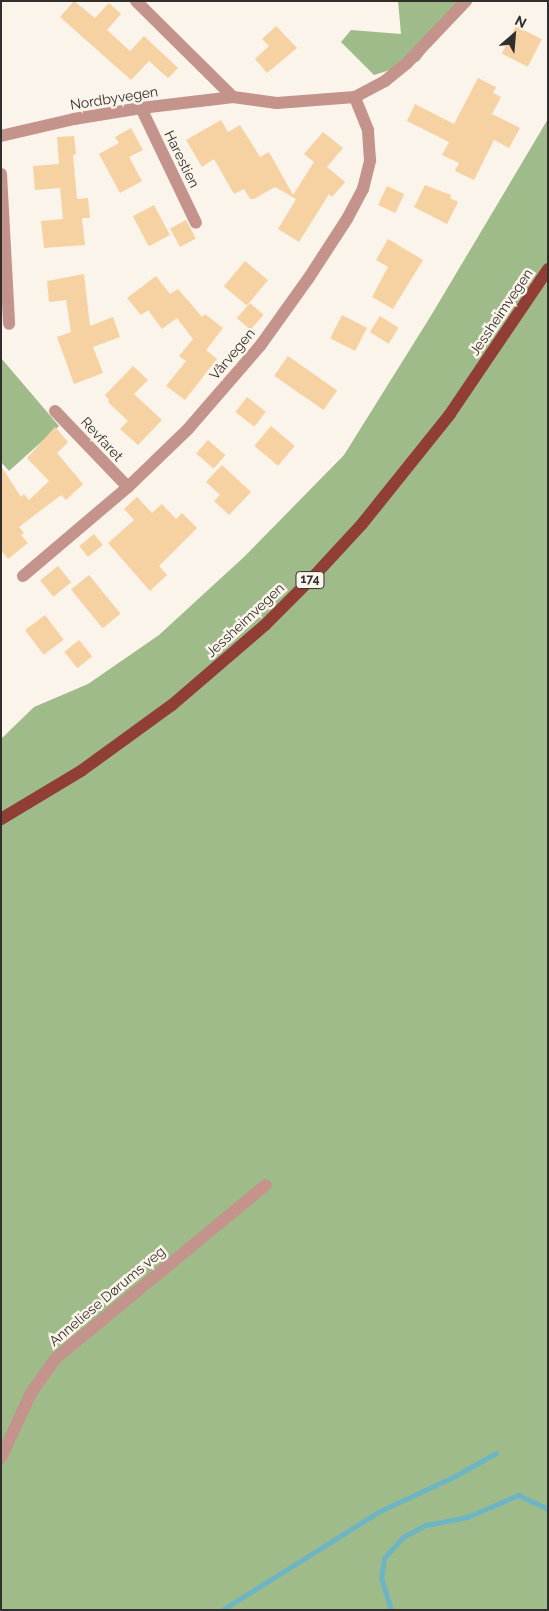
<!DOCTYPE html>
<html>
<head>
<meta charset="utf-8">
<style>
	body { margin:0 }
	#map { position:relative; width:549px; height:1611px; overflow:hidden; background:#fbf4ea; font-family:Raleway,sans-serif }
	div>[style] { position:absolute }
	.forest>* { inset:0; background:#a0bb8a }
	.stream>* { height:5px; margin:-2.5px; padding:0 2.5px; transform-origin:2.5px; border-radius:2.5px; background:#6eb5c3 }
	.building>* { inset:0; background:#f6d2a3; transform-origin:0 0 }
	.street>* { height:12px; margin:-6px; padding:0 6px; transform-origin:6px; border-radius:6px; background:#c3938c }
	.primary>* { height:12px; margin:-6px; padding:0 6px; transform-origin:6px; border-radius:6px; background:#903e36 }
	span { translate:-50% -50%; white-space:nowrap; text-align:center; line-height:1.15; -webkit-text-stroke:5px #fbf4ea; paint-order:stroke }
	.shield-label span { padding:1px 4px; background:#fbf4ea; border:1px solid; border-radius:4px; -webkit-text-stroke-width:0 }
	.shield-label { font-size:12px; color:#312e2b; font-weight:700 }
	.street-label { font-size:14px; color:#312e2b }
	.frame { position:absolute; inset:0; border:2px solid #312e2b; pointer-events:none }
	.north { position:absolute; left:489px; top:10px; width:50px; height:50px; -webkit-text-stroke:4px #fbf4ea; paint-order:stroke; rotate:27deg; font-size:14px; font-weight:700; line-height:20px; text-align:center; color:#312e2b }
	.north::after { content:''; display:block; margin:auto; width:18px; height:22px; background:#312e2b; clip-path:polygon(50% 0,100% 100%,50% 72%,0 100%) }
</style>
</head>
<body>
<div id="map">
	<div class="forest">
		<i style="clip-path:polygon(398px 1px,462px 1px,419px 61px,374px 75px,341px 42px,351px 30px,401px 34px)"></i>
		<i style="clip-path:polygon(548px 119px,548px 1610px,1px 1610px,1px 739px,34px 707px,88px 684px,159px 635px,245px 556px,344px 455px,432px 314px)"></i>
		<i style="clip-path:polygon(1px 358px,59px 426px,9px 471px,1px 462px)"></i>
	</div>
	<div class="stream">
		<i style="left:222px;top:1610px;width:186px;rotate:-32.1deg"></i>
		<i style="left:380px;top:1511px;width:83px;rotate:-25deg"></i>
		<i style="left:455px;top:1476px;width:47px;rotate:-29.3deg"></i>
		<i style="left:391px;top:1610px;width:34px;rotate:-107deg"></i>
		<i style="left:381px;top:1578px;width:20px;rotate:-81deg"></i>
		<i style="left:384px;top:1558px;width:28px;rotate:-48deg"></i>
		<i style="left:403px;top:1537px;width:26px;rotate:-28deg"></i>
		<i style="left:426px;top:1525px;width:42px;rotate:-11deg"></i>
		<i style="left:467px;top:1517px;width:56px;rotate:-23.3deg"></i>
		<i style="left:518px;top:1495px;width:33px;rotate:25deg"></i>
	</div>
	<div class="building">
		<i style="clip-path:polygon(74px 1px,95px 18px,109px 3px,121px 14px,107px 30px,130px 51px,144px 36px,178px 68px,168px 78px,149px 61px,131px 80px,60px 17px)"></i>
		<i style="clip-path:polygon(276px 26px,297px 48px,267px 73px,255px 59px,269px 46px,262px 39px)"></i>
		<i style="left:516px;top:26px;width:29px;height:31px;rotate:27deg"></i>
		<i style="clip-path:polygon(478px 78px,496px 87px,493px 93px,501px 97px,492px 114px,520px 128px,509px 148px,494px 140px,474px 180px,455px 171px,459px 163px,442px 155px,449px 142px,407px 121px,415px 104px,454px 124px)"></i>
		<i style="clip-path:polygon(221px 120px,228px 132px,240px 125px,260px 157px,269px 152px,293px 195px,314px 162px,304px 154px,323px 132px,343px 148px,327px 167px,345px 182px,332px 197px,329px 194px,299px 242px,278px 229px,296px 199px,275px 187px,254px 199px,250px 199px,244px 189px,234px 194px,214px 159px,202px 167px,186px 140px)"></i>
		<i style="clip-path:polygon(131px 128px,143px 150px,129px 157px,142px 181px,120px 193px,99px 154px,119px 143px,115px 137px)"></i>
		<i style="clip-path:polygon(74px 136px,76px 154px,73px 155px,77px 199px,88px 198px,90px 218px,82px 218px,85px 245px,44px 248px,41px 221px,63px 219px,60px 188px,35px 190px,33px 166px,59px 164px,57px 137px)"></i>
		<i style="clip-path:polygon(425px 185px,451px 195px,450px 198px,458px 202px,447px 224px,414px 207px)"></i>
		<i style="left:387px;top:186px;width:19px;height:21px;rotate:25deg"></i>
		<i style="left:154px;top:205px;width:34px;height:24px;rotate:62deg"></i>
		<i style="left:186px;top:220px;width:21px;height:18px;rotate:62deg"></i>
		<i style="clip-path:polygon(388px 239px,423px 260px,393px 309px,372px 297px,388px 267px,376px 260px)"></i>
		<i style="left:245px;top:261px;width:30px;height:33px;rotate:40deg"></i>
		<i style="clip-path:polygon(84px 274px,90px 326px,113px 317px,120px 337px,93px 347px,103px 373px,74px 384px,57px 337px,71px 332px,66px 300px,49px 302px,47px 281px)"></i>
		<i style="clip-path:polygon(156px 276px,170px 294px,178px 289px,202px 317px,205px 314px,223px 328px,206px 350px,217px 359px,185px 400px,166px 386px,186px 361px,179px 356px,193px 339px,177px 318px,162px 329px,148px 310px,141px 315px,127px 298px)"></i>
		<i style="left:250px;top:303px;width:18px;height:20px;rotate:41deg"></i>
		<i style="left:342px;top:315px;width:28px;height:26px;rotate:27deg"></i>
		<i style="left:380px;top:316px;width:22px;height:19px;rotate:32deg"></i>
		<i style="left:288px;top:356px;width:60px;height:24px;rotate:35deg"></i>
		<i style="clip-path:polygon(133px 366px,148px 380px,134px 394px,162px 420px,138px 445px,120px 429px,128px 421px,108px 402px,109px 400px,105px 395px)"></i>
		<i style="left:247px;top:397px;width:24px;height:19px;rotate:38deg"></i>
		<i style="left:271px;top:426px;width:31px;height:26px;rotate:40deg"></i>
		<i style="clip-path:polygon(55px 427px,68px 442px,57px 453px,83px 484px,66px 500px,61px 495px,19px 527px,24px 533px,21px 535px,28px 543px,8px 559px,1px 550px,1px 466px,21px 497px,24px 494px,29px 500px,49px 481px,27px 458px)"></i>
		<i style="left:208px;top:440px;width:23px;height:18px;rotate:41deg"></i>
		<i style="clip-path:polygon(222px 465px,251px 492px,229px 515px,214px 501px,220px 495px,206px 482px)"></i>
		<i style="clip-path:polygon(137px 497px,152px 513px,162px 504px,176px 519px,182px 513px,197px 528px,159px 566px,167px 575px,150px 591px,108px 543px,134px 520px,124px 509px)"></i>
		<i style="left:94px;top:534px;width:14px;height:19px;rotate:51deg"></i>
		<i style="left:58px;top:566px;width:21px;height:23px;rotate:51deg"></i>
		<i style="left:89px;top:575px;width:50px;height:23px;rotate:51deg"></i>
		<i style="left:45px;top:615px;width:31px;height:25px;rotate:53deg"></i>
		<i style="left:79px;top:640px;width:21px;height:19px;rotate:51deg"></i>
	</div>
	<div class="street">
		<i style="left:136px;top:1px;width:136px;rotate:44.7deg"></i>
		<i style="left:141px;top:108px;width:127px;rotate:64.4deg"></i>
		<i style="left:1px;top:136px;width:75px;rotate:-13.1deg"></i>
		<i style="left:74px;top:119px;width:68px;rotate:-9.3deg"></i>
		<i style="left:141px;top:108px;width:93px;rotate:-6.8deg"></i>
		<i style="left:233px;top:97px;width:44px;rotate:7.8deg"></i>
		<i style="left:277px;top:103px;width:78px;rotate:-4.4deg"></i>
		<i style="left:355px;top:97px;width:34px;rotate:-28deg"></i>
		<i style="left:385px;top:81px;width:28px;rotate:-39deg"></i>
		<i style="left:407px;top:63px;width:86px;rotate:-46.4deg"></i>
		<i style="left:1px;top:174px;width:150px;rotate:86.9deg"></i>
		<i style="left:55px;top:411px;width:105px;rotate:46.2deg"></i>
		<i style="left:23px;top:576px;width:138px;rotate:-40.3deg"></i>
		<i style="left:128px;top:487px;width:83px;rotate:-44deg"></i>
		<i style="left:188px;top:429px;width:110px;rotate:-49.1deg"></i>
		<i style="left:260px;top:346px;width:82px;rotate:-54.4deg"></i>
		<i style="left:308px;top:279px;width:72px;rotate:-57deg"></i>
		<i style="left:347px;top:219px;width:34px;rotate:-62deg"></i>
		<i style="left:363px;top:189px;width:30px;rotate:-76deg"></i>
		<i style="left:370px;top:160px;width:30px;rotate:-94deg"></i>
		<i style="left:368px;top:130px;width:35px;rotate:-112deg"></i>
		<i style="left:1px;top:1458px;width:72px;rotate:-65.2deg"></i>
		<i style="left:31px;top:1393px;width:43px;rotate:-54.5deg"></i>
		<i style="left:56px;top:1358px;width:272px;rotate:-39.5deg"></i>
	</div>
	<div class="primary">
		<i style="left:1px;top:819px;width:93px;rotate:-31deg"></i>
		<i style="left:81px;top:771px;width:112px;rotate:-36deg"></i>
		<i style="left:172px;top:705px;width:123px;rotate:-40.7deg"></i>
		<i style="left:265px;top:625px;width:71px;rotate:-45deg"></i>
		<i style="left:315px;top:575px;width:69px;rotate:-47.3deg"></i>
		<i style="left:362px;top:524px;width:141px;rotate:-51.3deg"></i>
		<i style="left:450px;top:414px;width:175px;rotate:-55.9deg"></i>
	</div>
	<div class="shield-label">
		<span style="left:310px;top:580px">174</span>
	</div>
	<div class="street-label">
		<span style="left:114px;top:98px;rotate:-9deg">Nordbyvegen</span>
		<span style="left:182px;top:159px;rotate:64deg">Harestien</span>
		<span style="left:501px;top:312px;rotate:-56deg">Jessheimvegen</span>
		<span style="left:232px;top:354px;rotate:-50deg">Vårvegen</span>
		<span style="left:102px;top:439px;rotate:47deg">Revfaret</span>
		<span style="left:245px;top:620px;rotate:-43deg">Jessheimvegen</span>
		<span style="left:107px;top:1296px;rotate:-40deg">Anneliese Dørums veg</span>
	</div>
	<div class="frame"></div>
	<div class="north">N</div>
</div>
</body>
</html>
